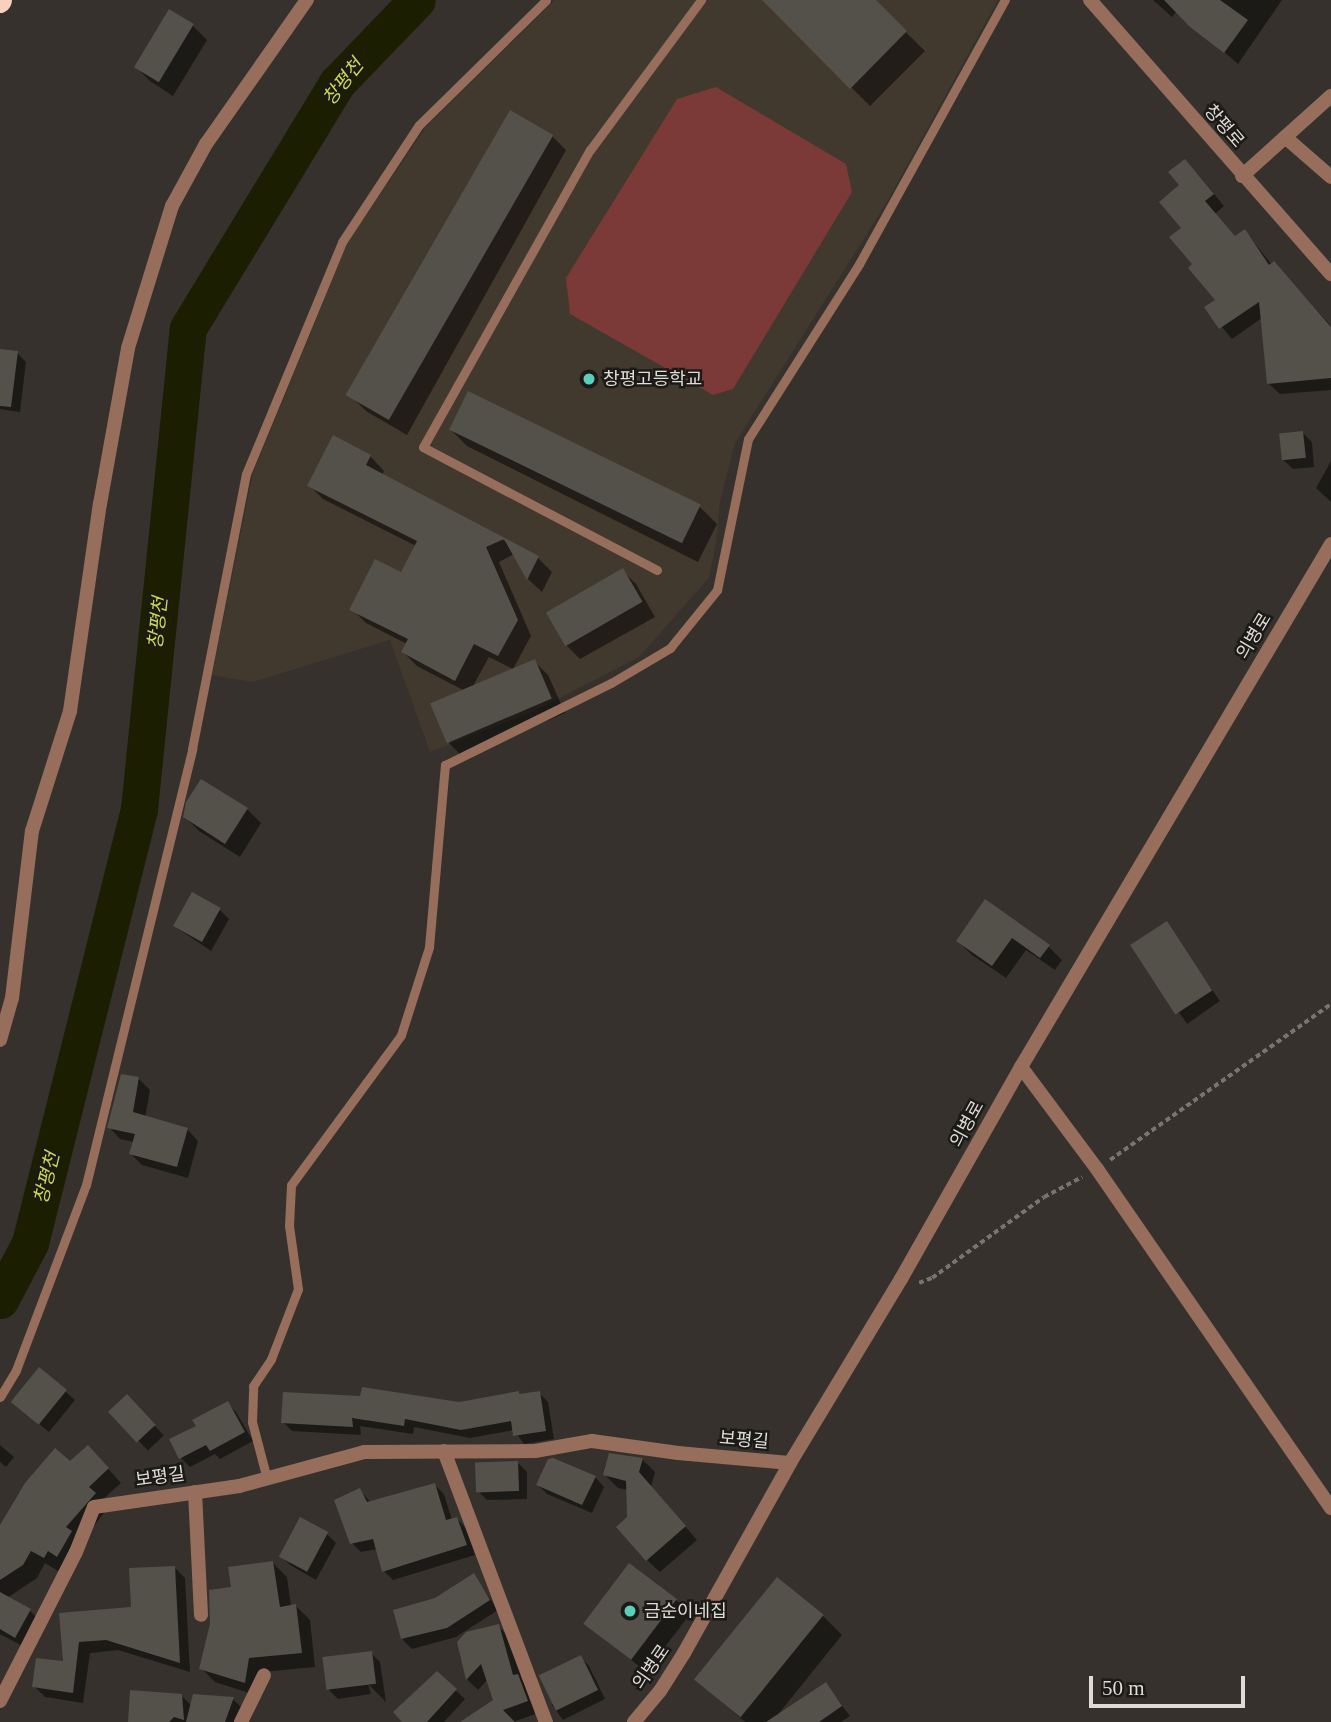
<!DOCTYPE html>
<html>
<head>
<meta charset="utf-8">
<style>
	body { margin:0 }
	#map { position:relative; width:1331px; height:1722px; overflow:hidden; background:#36312c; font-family:"Times New Roman","Noto Sans KR",serif }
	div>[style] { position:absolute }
	.built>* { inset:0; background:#41382e }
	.green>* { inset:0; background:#7b3a37 }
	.shadow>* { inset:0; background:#0007; transform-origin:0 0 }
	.river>* { height:37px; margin:-18.5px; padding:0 18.5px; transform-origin:18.5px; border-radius:18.5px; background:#1b1e00 }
	.building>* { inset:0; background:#53514a; transform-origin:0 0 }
	.path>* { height:3.5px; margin-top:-1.75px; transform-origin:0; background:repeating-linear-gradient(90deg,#787470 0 5px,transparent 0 8.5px) }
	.service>* { height:9px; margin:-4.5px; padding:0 4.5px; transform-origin:4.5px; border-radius:4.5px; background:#966e5b }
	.minor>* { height:14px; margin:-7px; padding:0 7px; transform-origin:7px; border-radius:7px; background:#966e5b }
	.motorway>* { height:21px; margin:-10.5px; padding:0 10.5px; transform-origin:10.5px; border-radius:10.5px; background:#f8d1be }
	.dots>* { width:19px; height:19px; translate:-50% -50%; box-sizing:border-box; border:4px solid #1c1a17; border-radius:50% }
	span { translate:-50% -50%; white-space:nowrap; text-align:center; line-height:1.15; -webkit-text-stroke:5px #1c1a17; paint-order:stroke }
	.street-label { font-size:18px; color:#dedbd8 }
	.poi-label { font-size:18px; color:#dedbd8 }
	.left { translate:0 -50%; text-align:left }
	.water-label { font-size:19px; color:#ccd950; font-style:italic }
	.scale { position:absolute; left:1089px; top:1676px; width:156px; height:32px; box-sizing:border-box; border:4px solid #dedbd8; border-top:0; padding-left:9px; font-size:21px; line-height:24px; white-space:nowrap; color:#dedbd8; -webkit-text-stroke:5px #1c1a17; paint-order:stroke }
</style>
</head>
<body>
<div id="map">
	<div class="built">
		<i style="clip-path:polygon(555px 0,998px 0,887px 202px,735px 443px,720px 502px,716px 543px,709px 578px,639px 657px,534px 711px,430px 752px,390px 640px,252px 682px,212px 675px,253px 473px,348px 242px,426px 127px)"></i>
	</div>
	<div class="green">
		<i style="clip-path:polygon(716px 87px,846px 164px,852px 192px,733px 389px,713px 395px,570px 314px,566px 278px,677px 99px)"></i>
	</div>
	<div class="shadow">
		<i style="clip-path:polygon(764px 0,873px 0,925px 51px,870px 106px)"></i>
		<i style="clip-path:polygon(1153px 0,1282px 0,1238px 64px,1177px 11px,1172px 17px)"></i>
		<i style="clip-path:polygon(169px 11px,193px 26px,207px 40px,173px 96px,150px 81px,136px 67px)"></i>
		<i style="clip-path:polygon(552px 136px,566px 150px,407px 435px,366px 411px,352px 397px)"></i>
		<i style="clip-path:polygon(1196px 172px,1224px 206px,1215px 214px,1236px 237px,1245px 231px,1272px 265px,1285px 275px,1331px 326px,1331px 390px,1280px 394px,1268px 383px,1262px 318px,1232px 339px,1206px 308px,1217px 300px,1195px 265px,1183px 228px)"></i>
		<i style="clip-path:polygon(0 350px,17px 353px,26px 362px,20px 412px,0 409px)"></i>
		<i style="clip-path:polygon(450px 429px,700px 507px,717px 524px,698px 562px,467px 446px)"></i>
		<i style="clip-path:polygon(1303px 433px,1312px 442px,1314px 467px,1293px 469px,1283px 460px)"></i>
		<i style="clip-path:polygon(370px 456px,384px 471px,381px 476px,538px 558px,552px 572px,542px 592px,528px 579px,514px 554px,499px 562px,531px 636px,513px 669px,489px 657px,472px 688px,534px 661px,548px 675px,565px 713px,463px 757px,449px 743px,465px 691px,417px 666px,403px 652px,407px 644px,366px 623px,352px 609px,401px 574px,416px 546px,323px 499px,309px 485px)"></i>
		<i style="clip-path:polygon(1331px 461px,1331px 502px,1316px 488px)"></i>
		<i style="clip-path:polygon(622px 570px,636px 584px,655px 617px,580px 659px,566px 645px)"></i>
		<i style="clip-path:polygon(247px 809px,261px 823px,240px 857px,199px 831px,185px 817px)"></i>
		<i style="clip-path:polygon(985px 902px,1048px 946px,1062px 960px,1055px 970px,1026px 950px,1006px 978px,972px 955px,958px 941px)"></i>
		<i style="clip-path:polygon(220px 910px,229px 919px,211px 951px,174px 926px)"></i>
		<i style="left:1166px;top:924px;width:94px;height:40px;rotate:55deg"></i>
		<i style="clip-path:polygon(138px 1078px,150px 1090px,145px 1118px,187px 1129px,198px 1141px,188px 1178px,142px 1165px,131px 1154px,134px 1142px,120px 1139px,109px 1127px)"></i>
		<i style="clip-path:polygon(40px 1369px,75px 1400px,49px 1432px,22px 1410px)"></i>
		<i style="clip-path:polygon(518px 1393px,521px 1396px,539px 1393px,548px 1402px,554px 1439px,524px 1444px,514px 1430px,470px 1438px,414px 1427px,413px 1434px,360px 1426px,361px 1435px,292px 1431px,283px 1422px,459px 1404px)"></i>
		<i style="left:127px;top:1397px;width:53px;height:22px;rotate:46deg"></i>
		<i style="clip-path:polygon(227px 1403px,236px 1412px,253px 1441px,220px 1459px,215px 1454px,190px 1467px,181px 1458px,198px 1427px)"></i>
		<i style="clip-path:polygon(0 1445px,14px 1457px,6px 1467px,0 1462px)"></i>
		<i style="clip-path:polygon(642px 1459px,655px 1472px,651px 1487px,697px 1540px,660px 1572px,647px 1560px,629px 1517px,628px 1490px,618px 1488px,605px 1475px)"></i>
		<i style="clip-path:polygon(102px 1462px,121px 1483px,101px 1501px,108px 1508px,58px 1571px,45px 1563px,37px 1578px,7px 1598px,30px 1611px,44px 1624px,30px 1650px,0 1634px,0 1528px,70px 1464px)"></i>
		<i style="clip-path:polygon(517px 1462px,527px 1472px,527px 1499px,487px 1500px,478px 1491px)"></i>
		<i style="clip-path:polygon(595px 1477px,604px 1487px,592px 1513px,547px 1494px,538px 1485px)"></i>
		<i style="clip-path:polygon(435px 1485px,444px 1494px,452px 1520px,457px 1519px,466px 1528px,475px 1555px,393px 1580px,384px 1571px,378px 1549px,361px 1552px,352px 1543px,360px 1490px,371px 1503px)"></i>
		<i style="clip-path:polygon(327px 1534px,336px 1543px,316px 1580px,290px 1565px,281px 1556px)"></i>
		<i style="clip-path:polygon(273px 1563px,287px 1577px,291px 1606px,296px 1606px,310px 1620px,315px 1667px,263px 1672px,258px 1696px,215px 1682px,201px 1668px)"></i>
		<i style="clip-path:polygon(174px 1567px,185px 1578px,190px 1672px,118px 1650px,90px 1653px,83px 1703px,45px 1697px,34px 1686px,65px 1663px,61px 1614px,133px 1609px)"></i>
		<i style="clip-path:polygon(473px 1575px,498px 1610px,456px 1637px,412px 1649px,403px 1640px,395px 1611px,436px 1600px)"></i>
		<i style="clip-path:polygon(676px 1600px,690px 1614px,646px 1672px,586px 1623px)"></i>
		<i style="clip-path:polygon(823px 1616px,842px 1635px,772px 1722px,745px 1722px,697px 1680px)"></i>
		<i style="clip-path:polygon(498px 1626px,510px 1638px,522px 1680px,529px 1687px,538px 1713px,513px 1722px,464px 1722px,495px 1701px,488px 1679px,478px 1690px,467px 1679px,459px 1643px)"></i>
		<i style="clip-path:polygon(371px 1653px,380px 1662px,386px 1702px,368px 1684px,371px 1694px,338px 1699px,329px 1690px)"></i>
		<i style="clip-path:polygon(580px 1657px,589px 1666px,605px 1699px,563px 1720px,552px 1705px)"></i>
		<i style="clip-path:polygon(437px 1673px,465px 1699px,444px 1722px,404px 1722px)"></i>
		<i style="clip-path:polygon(825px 1684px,850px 1716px,841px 1722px,788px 1722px)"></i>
		<i style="clip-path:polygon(181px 1695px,192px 1706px,233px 1699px,242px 1708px,237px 1722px,129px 1722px)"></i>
	</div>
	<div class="river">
		<i style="left:0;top:1300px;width:64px;rotate:-62.2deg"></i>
		<i style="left:30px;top:1243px;width:447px;rotate:-75.9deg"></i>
		<i style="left:139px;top:809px;width:483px;rotate:-84.2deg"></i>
		<i style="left:188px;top:328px;width:287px;rotate:-58.7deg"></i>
		<i style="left:337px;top:83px;width:115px;rotate:-46.1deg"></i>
	</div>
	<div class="building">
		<i style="clip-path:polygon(762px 0,876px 0,907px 31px,850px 89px)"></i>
		<i style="clip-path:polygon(1164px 0,1220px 0,1248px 20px,1224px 53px,1190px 27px)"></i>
		<i style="left:169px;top:9px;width:29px;height:68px;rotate:31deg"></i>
		<i style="left:510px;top:110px;width:50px;height:329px;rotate:30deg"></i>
		<i style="clip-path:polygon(1185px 159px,1214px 194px,1205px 201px,1235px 236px,1245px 229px,1269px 265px,1274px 261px,1331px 327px,1331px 378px,1267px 384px,1259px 302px,1219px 329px,1204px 307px,1215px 300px,1188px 268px,1192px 264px,1169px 237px,1181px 228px,1159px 202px,1179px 185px,1168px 172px)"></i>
		<i style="clip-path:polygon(0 349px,18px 351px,11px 407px,0 406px)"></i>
		<i style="left:468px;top:391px;width:259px;height:43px;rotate:26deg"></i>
		<i style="left:1303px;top:431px;width:27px;height:24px;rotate:84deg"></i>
		<i style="clip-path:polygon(333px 435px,371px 455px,366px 465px,539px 556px,527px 580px,504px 539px,486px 547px,518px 620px,498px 656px,474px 644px,455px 681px,401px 652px,408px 639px,349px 610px,375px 559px,401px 572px,417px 541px,307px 486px)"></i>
		<i style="left:623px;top:568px;width:39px;height:89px;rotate:60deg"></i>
		<i style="left:535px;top:659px;width:43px;height:114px;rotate:67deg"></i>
		<i style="clip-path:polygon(201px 779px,248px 808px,225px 844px,183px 817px,186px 802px)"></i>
		<i style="left:192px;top:892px;width:33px;height:39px;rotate:29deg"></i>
		<i style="clip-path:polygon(985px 899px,1050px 945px,1040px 958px,1012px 938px,992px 966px,956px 941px)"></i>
		<i style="left:1167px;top:921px;width:83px;height:44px;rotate:57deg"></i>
		<i style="clip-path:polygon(121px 1074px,139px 1077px,133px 1112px,188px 1128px,177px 1167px,129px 1154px,135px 1134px,107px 1128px)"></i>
		<i style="left:39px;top:1367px;width:36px;height:45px;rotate:39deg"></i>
		<i style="clip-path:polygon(362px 1387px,459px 1402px,519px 1391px,519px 1394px,540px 1391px,546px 1431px,513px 1436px,511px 1421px,461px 1430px,405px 1419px,404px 1426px,352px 1418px,353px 1427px,281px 1423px,283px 1392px,360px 1396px)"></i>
		<i style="left:127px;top:1394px;width:42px;height:26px;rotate:47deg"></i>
		<i style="clip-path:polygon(228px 1401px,245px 1432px,210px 1451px,206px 1445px,179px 1459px,169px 1439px,196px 1426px,192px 1420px)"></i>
		<i style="clip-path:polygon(88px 1445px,109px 1468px,89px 1487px,96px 1493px,66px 1527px,72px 1531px,57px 1557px,48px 1551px,44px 1558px,31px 1551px,23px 1565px,0 1580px,0 1525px,25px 1483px,55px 1448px,70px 1461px)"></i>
		<i style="clip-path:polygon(609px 1453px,643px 1458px,639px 1472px,686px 1526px,646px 1561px,616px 1527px,627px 1517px,626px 1481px,603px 1475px)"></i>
		<i style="clip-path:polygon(553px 1458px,596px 1476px,582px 1505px,536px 1485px,548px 1459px)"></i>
		<i style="left:518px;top:1461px;width:30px;height:43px;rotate:88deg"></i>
		<i style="clip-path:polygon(435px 1483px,446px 1520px,457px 1517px,467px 1545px,382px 1572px,373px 1539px,350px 1544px,334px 1500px,360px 1488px,367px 1502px)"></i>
		<i style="left:300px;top:1517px;width:32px;height:45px;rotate:28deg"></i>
		<i style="clip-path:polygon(273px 1561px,280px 1607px,296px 1604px,302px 1653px,249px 1658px,245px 1683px,199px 1669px,210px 1624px,209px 1590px,231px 1587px,228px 1567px)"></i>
		<i style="left:629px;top:1563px;width:60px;height:76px;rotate:37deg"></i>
		<i style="clip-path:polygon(175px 1566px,180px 1663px,106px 1640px,79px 1642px,73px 1693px,32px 1687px,36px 1658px,63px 1661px,59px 1613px,131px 1607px,129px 1568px)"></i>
		<i style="clip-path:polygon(474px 1573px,490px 1600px,447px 1628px,401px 1639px,393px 1610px,435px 1598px)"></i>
		<i style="left:777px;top:1577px;width:60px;height:132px;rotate:39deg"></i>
		<i style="clip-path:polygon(0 1592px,31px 1609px,15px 1638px,0 1629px)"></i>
		<i style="clip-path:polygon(499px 1624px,513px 1675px,518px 1674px,528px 1701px,503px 1710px,515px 1722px,460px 1722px,493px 1700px,481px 1664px,466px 1680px,457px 1642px,466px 1632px)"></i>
		<i style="left:372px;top:1651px;width:33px;height:50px;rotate:83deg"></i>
		<i style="left:581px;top:1655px;width:39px;height:47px;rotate:64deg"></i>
		<i style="clip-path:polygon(437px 1671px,457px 1689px,427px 1722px,402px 1722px,393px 1712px)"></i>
		<i style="clip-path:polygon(826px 1682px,842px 1706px,819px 1722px,766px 1722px)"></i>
		<i style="clip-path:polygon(130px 1690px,182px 1694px,184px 1720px,174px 1717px,169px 1722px,128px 1722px)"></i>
		<i style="clip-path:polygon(193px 1694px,234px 1697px,225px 1722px,186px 1722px)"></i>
	</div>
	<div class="path">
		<i style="left:1110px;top:1160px;width:271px;rotate:-35.2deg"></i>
		<i style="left:919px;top:1283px;width:14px;rotate:-21deg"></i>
		<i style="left:932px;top:1278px;width:138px;rotate:-35.9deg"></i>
		<i style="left:1044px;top:1197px;width:43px;rotate:-27.8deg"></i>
	</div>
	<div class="service">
		<i style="left:657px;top:570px;width:264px;rotate:-152.3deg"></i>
		<i style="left:423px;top:447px;width:341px;rotate:-60.7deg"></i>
		<i style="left:590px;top:150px;width:187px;rotate:-53.5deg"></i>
		<i style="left:0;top:1397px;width:31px;rotate:-59deg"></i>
		<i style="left:16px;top:1370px;width:198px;rotate:-69.3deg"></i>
		<i style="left:86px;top:1185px;width:449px;rotate:-76.3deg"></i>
		<i style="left:192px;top:749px;width:280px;rotate:-78.9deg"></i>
		<i style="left:246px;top:474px;width:251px;rotate:-67.5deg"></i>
		<i style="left:342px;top:242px;width:140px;rotate:-56.7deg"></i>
		<i style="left:419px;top:125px;width:178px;rotate:-44.5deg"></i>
		<i style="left:267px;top:1479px;width:59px;rotate:-104.7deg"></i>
		<i style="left:252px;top:1422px;width:36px;rotate:-88deg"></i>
		<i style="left:253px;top:1386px;width:32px;rotate:-56deg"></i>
		<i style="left:271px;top:1359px;width:75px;rotate:-68.9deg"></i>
		<i style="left:298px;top:1289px;width:64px;rotate:-98.1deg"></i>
		<i style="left:289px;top:1226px;width:41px;rotate:-87.2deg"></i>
		<i style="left:291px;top:1185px;width:186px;rotate:-53.7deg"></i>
		<i style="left:401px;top:1035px;width:92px;rotate:-72.3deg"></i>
		<i style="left:429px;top:947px;width:183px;rotate:-85deg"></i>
		<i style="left:445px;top:765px;width:185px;rotate:-26.3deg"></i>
		<i style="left:611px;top:683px;width:69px;rotate:-30.7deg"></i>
		<i style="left:670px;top:648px;width:75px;rotate:-51deg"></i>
		<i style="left:717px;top:590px;width:154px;rotate:-78.4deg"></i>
		<i style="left:748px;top:439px;width:207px;rotate:-57.6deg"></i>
		<i style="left:859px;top:264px;width:302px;rotate:-61.1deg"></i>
	</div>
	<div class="minor">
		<i style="left:1090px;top:0;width:365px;rotate:48.7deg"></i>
		<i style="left:1285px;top:137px;width:61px;rotate:41deg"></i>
		<i style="left:1242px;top:176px;width:120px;rotate:-42deg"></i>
		<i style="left:0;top:1040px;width:44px;rotate:-74.1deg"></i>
		<i style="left:12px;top:998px;width:168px;rotate:-83.2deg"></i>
		<i style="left:32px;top:831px;width:126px;rotate:-72.4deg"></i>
		<i style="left:70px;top:711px;width:209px;rotate:-81.8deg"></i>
		<i style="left:100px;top:504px;width:158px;rotate:-79.8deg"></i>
		<i style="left:128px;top:348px;width:149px;rotate:-72.8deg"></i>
		<i style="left:172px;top:206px;width:71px;rotate:-61.3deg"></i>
		<i style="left:206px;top:144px;width:176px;rotate:-55deg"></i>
		<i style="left:1021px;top:1067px;width:127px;rotate:53.3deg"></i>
		<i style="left:1097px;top:1169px;width:412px;rotate:55.4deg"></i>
		<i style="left:444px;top:1451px;width:290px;rotate:69.4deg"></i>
		<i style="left:195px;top:1492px;width:123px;rotate:87.2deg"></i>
		<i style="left:0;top:1701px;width:167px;rotate:-63deg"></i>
		<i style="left:76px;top:1552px;width:48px;rotate:-68.2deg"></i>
		<i style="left:94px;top:1507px;width:147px;rotate:-8.2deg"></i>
		<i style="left:239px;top:1486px;width:130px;rotate:-15.2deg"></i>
		<i style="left:364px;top:1452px;width:171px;rotate:-0.3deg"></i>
		<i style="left:535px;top:1451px;width:58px;rotate:-10deg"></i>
		<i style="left:592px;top:1441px;width:87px;rotate:7.9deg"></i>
		<i style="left:678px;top:1453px;width:112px;rotate:5.1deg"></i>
		<i style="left:241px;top:1722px;width:52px;rotate:-63.9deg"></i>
		<i style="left:634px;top:1722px;width:40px;rotate:-50deg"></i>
		<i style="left:660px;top:1691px;width:45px;rotate:-57.7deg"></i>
		<i style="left:684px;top:1653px;width:218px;rotate:-60.8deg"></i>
		<i style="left:790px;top:1463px;width:215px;rotate:-58.9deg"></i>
		<i style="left:901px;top:1279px;width:244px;rotate:-60.5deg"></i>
		<i style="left:1021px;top:1067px;width:608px;rotate:-59.34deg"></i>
	</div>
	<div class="motorway">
		<i style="left:0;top:2px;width:2px;rotate:-63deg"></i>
	</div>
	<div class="dots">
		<i style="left:589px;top:379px;background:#5bcebc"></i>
		<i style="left:630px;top:1611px;background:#5bcebc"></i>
	</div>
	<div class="street-label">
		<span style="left:1224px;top:126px;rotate:49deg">창평로</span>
		<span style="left:1254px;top:636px;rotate:-59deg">의병로</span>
		<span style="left:967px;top:1124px;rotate:-61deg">의병로</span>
		<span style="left:744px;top:1440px;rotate:5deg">보평길</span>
		<span style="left:160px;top:1477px;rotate:-8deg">보평길</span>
		<span style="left:651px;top:1667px;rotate:-55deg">의병로</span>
	</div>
	<div class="poi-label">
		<span class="left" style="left:603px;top:379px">창평고등학교</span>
		<span class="left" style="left:644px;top:1611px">금순이네집</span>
	</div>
	<div class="water-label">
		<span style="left:343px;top:82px;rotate:-52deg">창평천</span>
		<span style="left:158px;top:623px;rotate:-84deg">창평천</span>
		<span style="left:47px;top:1178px;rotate:-76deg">창평천</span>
	</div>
	<div class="scale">50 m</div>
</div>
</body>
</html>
